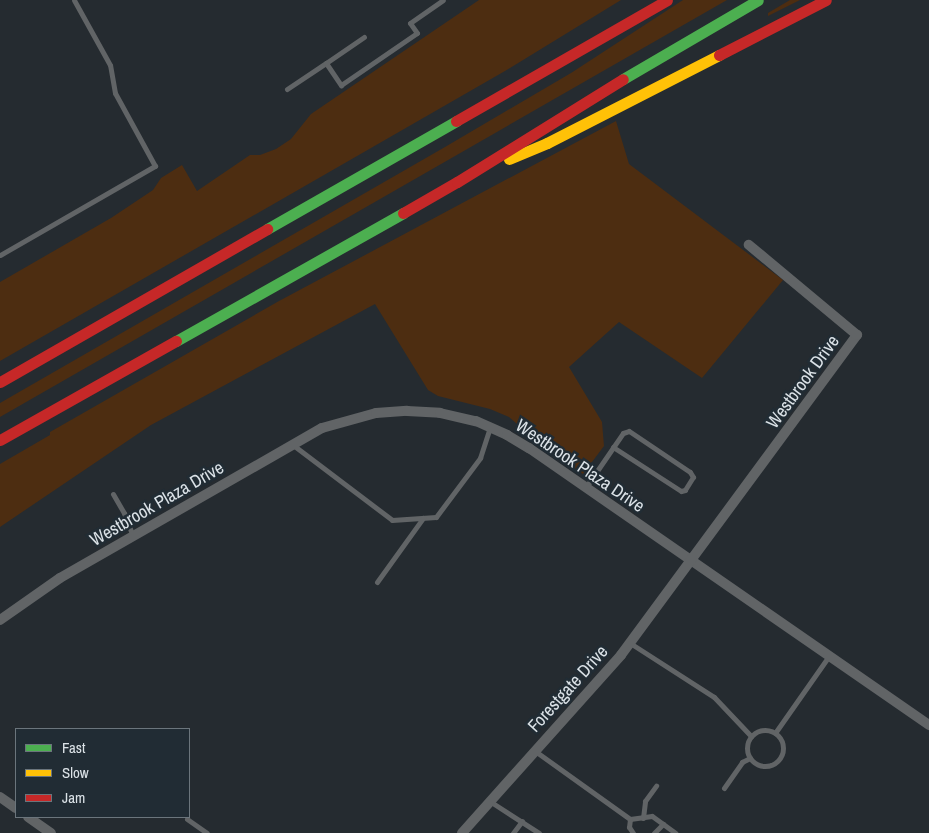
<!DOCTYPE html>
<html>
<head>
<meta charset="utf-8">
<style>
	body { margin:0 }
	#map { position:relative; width:929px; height:833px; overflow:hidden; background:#252b30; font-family:"Archivo Narrow",sans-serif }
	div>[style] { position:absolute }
	.green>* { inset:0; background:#4d2d11 }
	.lane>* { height:5px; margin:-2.5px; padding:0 2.5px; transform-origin:2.5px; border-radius:2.5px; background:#616466 }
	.lane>.ring { margin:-2.5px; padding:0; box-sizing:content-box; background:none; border:5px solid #616466; border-radius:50% }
	.street>* { height:10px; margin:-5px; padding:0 5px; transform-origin:5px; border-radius:5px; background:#616466 }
	.fast>* { height:11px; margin:-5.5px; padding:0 5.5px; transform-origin:5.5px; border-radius:5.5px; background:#4caf50 }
	.slow>* { height:11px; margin:-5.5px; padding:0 5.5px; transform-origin:5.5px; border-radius:5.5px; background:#ffc107 }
	.jam>* { height:11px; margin:-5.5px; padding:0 5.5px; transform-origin:5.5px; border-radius:5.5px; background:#c62828 }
	span { translate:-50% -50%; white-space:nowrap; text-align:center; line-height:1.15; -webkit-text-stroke:5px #212c34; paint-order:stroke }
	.street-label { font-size:18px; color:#dbe2e7 }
	.legend { position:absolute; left:15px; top:728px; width:175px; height:90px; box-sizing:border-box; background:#212c34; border:1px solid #6b757c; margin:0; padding:6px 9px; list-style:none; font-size:15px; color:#dbe2e7 }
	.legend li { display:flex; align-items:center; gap:10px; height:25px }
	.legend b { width:25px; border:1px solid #6b757c }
</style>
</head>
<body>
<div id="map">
	<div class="green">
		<i style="clip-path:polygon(479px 0,621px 0,505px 71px,0 361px,0 282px,111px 218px,153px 190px,161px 178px,182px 165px,197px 191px,250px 155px,260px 155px,276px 149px,291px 139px,311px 114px)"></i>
		<i style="clip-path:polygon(683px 0,727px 0,0 417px,0 403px,445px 147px,571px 73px)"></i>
		<i style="clip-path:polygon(790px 0,800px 0,768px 16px,768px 13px)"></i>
		<i style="clip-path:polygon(616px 121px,629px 164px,783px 280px,702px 378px,619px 322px,569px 367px,602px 422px,604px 446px,583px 474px,539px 443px,509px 417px,490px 409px,438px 396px,428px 390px,375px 304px,151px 425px,0 527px,0 464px,50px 435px,50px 432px,279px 301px)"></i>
	</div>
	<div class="lane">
		<i style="left:326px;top:63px;width:46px;rotate:-34.4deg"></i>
		<i style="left:287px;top:89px;width:47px;rotate:-33.7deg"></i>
		<i style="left:326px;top:63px;width:27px;rotate:56deg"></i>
		<i style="left:341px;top:85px;width:92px;rotate:-34.4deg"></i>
		<i style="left:417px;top:33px;width:12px;rotate:-125deg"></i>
		<i style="left:410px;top:23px;width:40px;rotate:-34.9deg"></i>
		<i style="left:0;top:255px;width:179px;rotate:-29.9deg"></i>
		<i style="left:155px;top:166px;width:83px;rotate:-118.7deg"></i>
		<i style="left:115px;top:93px;width:28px;rotate:-100deg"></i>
		<i style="left:110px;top:65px;width:74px;rotate:-119deg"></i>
		<i style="left:293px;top:445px;width:124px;rotate:37.1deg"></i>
		<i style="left:392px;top:520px;width:44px;rotate:-3.9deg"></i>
		<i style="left:436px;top:517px;width:74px;rotate:-53.3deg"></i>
		<i style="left:480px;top:458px;width:32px;rotate:-72deg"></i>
		<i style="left:586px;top:487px;width:65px;rotate:-55.6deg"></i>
		<i style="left:623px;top:433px;width:6px;rotate:-18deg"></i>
		<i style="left:629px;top:431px;width:73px;rotate:33.9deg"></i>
		<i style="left:690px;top:472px;width:6px;rotate:59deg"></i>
		<i style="left:693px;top:477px;width:15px;rotate:122deg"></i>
		<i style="left:685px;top:490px;width:4px;rotate:166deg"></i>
		<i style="left:681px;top:491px;width:81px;rotate:-147.1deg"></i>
		<i style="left:113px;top:494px;width:22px;rotate:60deg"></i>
		<i style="left:124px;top:513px;width:25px;rotate:69deg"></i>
		<i style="left:377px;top:582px;width:79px;rotate:-54.3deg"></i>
		<i style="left:630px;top:643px;width:100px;rotate:32.7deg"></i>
		<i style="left:714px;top:697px;width:54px;rotate:46.5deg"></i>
		<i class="ring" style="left:747px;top:730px;width:31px;height:31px"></i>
		<i style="left:775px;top:733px;width:94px;rotate:-55deg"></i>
		<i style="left:535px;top:751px;width:117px;rotate:35.6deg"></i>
		<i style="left:630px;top:819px;width:22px;rotate:-8deg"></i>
		<i style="left:652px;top:816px;width:29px;rotate:36deg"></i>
		<i style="left:724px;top:788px;width:32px;rotate:-55deg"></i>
		<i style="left:742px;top:762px;width:9px;rotate:-27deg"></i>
		<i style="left:491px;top:802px;width:57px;rotate:32.9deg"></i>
		<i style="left:643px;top:818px;width:17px;rotate:-83deg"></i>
		<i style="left:645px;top:801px;width:19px;rotate:-54deg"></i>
		<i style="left:187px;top:819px;width:24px;rotate:35deg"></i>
		<i style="left:630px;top:819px;width:8px;rotate:97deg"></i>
		<i style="left:629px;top:827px;width:7px;rotate:56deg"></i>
		<i style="left:513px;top:833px;width:15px;rotate:-53deg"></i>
		<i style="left:654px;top:833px;width:13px;rotate:-45deg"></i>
	</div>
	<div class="street">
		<i style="left:0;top:620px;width:73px;rotate:-35deg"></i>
		<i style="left:60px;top:578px;width:302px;rotate:-29.8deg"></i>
		<i style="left:322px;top:428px;width:56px;rotate:-15.5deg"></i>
		<i style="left:376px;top:413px;width:31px;rotate:-4deg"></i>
		<i style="left:407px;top:411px;width:33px;rotate:3deg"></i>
		<i style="left:440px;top:413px;width:37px;rotate:13deg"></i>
		<i style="left:476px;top:421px;width:34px;rotate:24deg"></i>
		<i style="left:507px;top:435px;width:26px;rotate:31deg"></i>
		<i style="left:529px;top:448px;width:487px;rotate:34.7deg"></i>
		<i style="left:0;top:797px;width:19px;rotate:35deg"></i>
		<i style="left:28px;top:817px;width:28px;rotate:35deg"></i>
		<i style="left:462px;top:833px;width:239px;rotate:-48.2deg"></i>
		<i style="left:621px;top:655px;width:398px;rotate:-53.6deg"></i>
		<i style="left:857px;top:335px;width:141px;rotate:-140.2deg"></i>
	</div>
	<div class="fast">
		<i style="left:623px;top:79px;width:156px;rotate:-30.3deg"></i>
		<i style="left:267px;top:229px;width:218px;rotate:-29.7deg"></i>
		<i style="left:176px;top:341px;width:261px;rotate:-29.4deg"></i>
	</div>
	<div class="slow">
		<i style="left:509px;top:159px;width:41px;rotate:-22.8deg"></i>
		<i style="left:547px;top:143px;width:193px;rotate:-27.1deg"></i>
	</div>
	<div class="jam">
		<i style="left:719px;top:55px;width:120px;rotate:-27.2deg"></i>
		<i style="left:456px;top:121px;width:243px;rotate:-29.8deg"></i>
		<i style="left:403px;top:213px;width:62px;rotate:-29.9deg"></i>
		<i style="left:457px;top:182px;width:195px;rotate:-31.8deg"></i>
		<i style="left:0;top:382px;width:308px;rotate:-29.8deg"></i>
		<i style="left:0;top:440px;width:202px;rotate:-29.4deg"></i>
	</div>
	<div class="street-label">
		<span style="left:803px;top:382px;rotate:-54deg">Westbrook Drive</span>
		<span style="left:580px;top:466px;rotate:34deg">Westbrook Plaza Drive</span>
		<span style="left:157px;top:504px;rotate:-30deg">Westbrook Plaza Drive</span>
		<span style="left:568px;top:689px;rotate:-48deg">Forestgate Drive</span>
	</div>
	<ul class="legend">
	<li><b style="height:6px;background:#4caf50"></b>Fast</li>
	<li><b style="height:6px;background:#ffc107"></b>Slow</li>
	<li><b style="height:6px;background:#c62828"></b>Jam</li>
	</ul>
</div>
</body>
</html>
